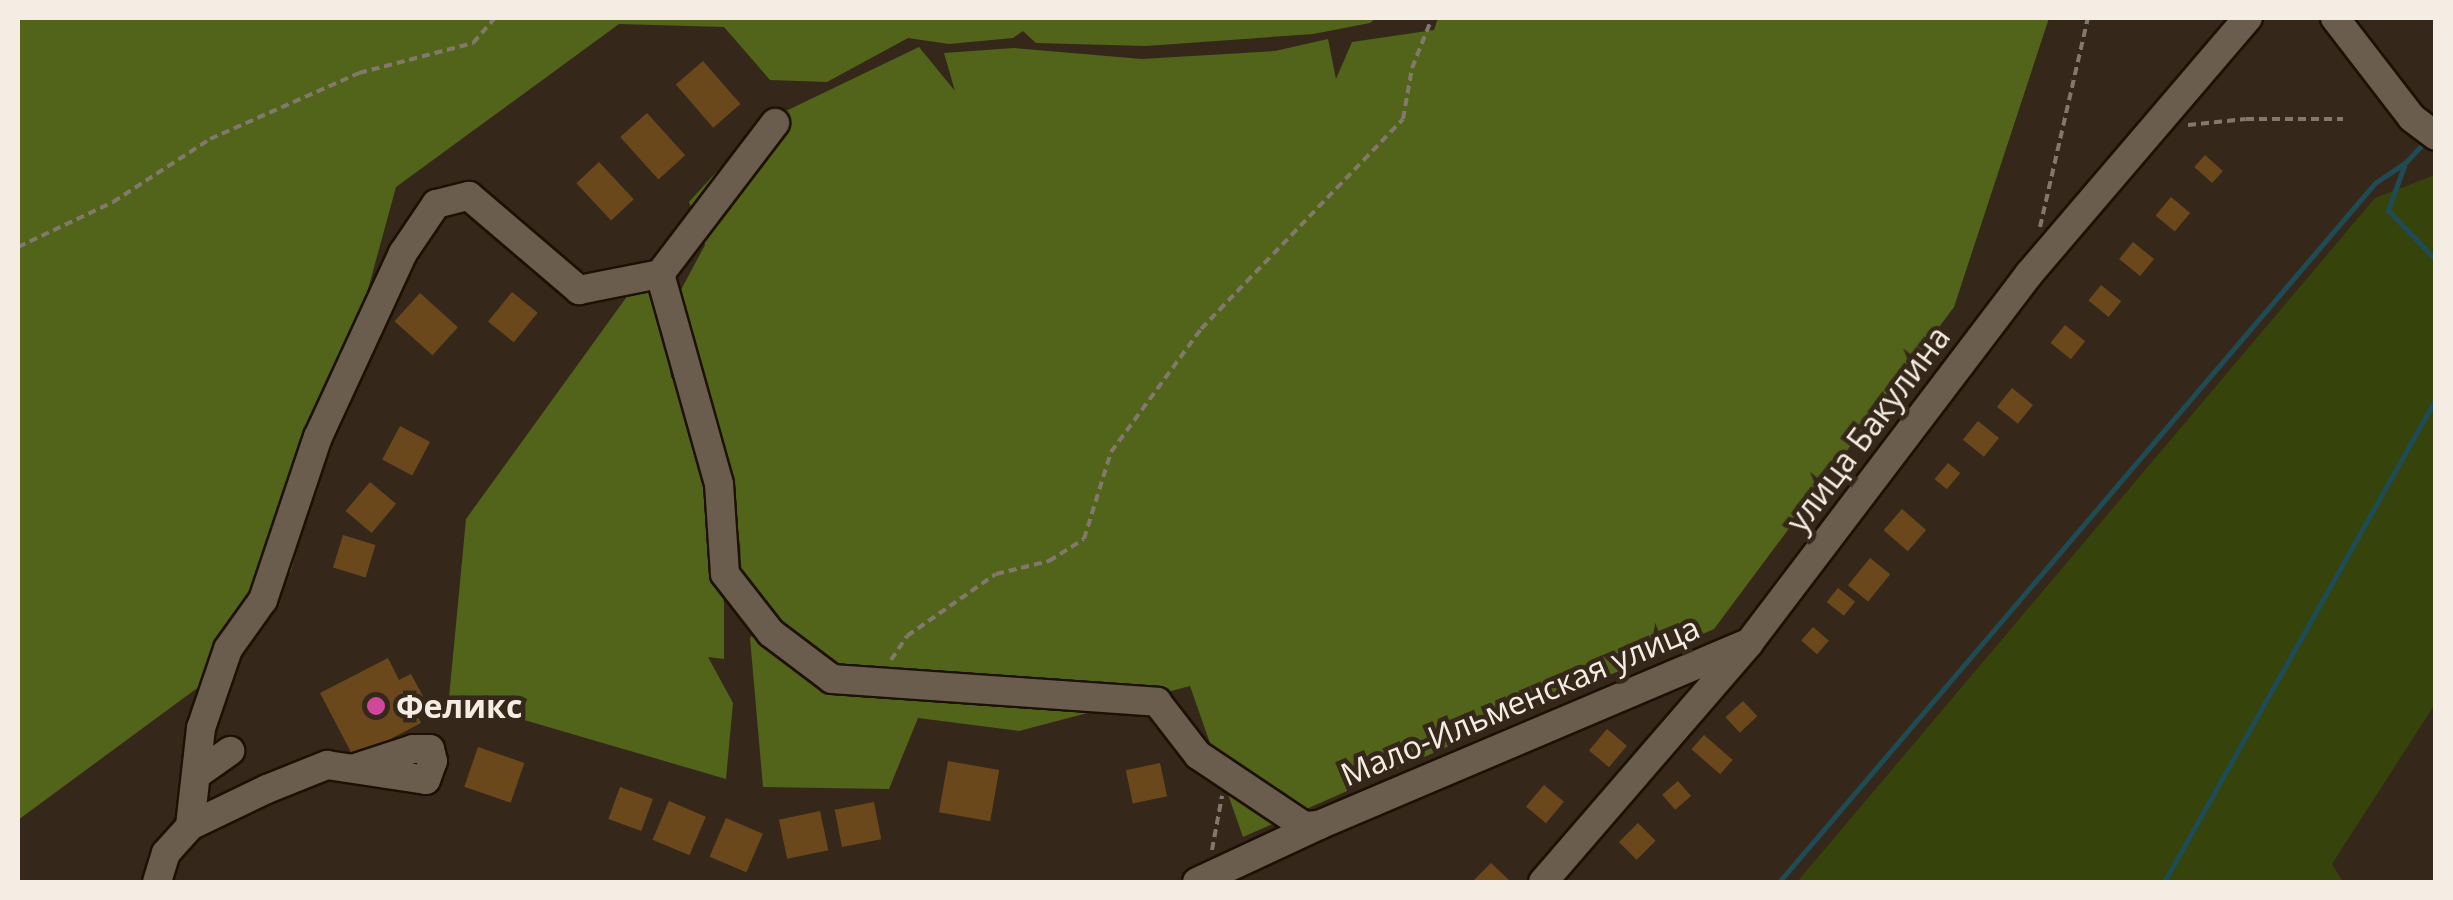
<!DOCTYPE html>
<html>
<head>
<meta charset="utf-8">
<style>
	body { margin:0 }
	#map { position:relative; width:2453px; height:900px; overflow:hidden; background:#35281a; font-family:"Open Sans",sans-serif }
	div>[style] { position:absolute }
	.green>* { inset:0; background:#36430b }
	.forest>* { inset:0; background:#526419 }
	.stream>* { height:5px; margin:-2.5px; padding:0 2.5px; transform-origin:2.5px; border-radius:2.5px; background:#1f4c54 }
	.building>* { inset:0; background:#6b481c; transform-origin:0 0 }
	.path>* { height:4px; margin-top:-2px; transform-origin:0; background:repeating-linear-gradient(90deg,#83786c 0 8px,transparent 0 13px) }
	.roads { filter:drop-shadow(2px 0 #1c1104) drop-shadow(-2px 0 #1c1104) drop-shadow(0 2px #1c1104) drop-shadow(0 -2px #1c1104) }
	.minor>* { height:28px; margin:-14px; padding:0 14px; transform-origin:14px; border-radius:14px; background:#6b5d4d }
	.dots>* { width:28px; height:28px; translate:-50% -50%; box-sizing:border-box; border:5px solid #35281a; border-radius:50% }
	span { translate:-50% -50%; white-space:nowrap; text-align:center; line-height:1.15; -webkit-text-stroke:9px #35281a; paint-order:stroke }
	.street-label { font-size:32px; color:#f5ede3 }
	.poi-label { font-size:32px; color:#f5ede3; font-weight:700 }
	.left { translate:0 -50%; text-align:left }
	.frame { position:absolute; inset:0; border:20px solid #f5ede3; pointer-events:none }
</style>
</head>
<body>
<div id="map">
	<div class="green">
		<i style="clip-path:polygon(2435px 175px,2435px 704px,2332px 864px,2343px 882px,1797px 882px,2375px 198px)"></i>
	</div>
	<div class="forest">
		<i style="clip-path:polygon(18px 18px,1376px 18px,1370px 23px,1313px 34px,1146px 46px,1036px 43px,1023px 31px,1013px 38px,949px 44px,908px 38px,827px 82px,770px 80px,724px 27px,619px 24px,396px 187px,291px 571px,219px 672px,18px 820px)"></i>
		<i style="clip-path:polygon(1438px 18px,2049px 18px,1954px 307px,1714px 629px,1243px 837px,1190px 686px,1019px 731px,918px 718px,889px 789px,763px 787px,750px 638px,765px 619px,743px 601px,740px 543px,719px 464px,707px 515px,724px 603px,724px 659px,708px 657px,733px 703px,726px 779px,449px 698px,466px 519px,636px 284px,667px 299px,664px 327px,671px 377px,713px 439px,675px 301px,705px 245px,689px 202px,761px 123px,919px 47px,955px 91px,944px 53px,1014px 48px,1142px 59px,1275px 51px,1328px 39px,1336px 79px,1352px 42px,1434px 30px)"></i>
	</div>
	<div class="stream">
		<i style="left:2404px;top:166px;width:47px;rotate:110deg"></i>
		<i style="left:2388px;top:210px;width:69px;rotate:46.2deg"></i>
		<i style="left:1779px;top:882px;width:919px;rotate:-49.55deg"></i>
		<i style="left:2375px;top:183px;width:36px;rotate:-34deg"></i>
		<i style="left:2405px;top:163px;width:33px;rotate:-47deg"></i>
		<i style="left:2164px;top:882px;width:555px;rotate:-60.66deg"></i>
	</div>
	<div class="building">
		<i style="left:703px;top:61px;width:57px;height:36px;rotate:49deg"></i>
		<i style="left:647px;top:113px;width:57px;height:36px;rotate:48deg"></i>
		<i style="left:2205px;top:155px;width:24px;height:16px;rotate:42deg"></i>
		<i style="left:599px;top:162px;width:51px;height:31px;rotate:47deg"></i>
		<i style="left:2171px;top:197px;width:25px;height:24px;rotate:40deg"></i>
		<i style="left:2133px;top:242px;width:27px;height:22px;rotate:39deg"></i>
		<i style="left:2101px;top:285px;width:26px;height:20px;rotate:39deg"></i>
		<i style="left:512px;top:292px;width:33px;height:38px;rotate:39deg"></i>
		<i style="left:420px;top:293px;width:51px;height:38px;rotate:42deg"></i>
		<i style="left:2065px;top:325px;width:26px;height:23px;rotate:39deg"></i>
		<i style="left:2012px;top:388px;width:27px;height:24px;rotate:39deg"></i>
		<i style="left:1978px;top:421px;width:27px;height:24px;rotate:39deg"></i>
		<i style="left:400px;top:426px;width:34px;height:38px;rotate:28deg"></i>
		<i style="left:1948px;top:463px;width:16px;height:21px;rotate:40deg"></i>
		<i style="left:370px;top:482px;width:34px;height:38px;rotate:40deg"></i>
		<i style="left:1902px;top:509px;width:32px;height:28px;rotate:41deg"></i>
		<i style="left:343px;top:535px;width:34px;height:34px;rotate:17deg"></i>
		<i style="left:1870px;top:558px;width:26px;height:35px;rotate:39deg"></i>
		<i style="left:1838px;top:588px;width:22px;height:18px;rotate:39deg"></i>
		<i style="left:1813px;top:627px;width:21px;height:18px;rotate:41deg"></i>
		<i style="clip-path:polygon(388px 658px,399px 680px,411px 674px,425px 700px,413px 706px,421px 723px,354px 758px,320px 693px)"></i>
		<i style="left:1743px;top:701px;width:21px;height:24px;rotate:47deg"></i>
		<i style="left:1607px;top:729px;width:26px;height:28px;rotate:40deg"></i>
		<i style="left:1704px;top:735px;width:38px;height:19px;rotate:41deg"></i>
		<i style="left:478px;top:747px;width:49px;height:42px;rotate:19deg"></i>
		<i style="left:948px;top:761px;width:52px;height:52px;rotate:10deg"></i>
		<i style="left:1160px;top:763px;width:34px;height:35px;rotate:78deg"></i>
		<i style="left:1678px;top:781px;width:20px;height:21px;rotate:49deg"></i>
		<i style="left:1544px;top:785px;width:26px;height:28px;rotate:40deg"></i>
		<i style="left:620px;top:787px;width:35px;height:34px;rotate:20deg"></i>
		<i style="left:669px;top:801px;width:40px;height:42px;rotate:23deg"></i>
		<i style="left:874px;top:802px;width:38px;height:40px;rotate:79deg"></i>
		<i style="left:820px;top:811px;width:40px;height:42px;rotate:78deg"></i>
		<i style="left:726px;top:818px;width:40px;height:42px;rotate:23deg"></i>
		<i style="left:1638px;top:823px;width:25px;height:27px;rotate:45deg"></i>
		<i style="clip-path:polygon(1491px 863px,1509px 880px,1506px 882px,1474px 880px)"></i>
	</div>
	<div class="path">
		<i style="left:2188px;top:125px;width:58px;rotate:-5.9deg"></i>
		<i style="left:2246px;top:119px;width:97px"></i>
		<i style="left:2040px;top:227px;width:214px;rotate:-77.1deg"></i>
		<i style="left:18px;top:247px;width:105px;rotate:-25.3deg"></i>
		<i style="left:113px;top:202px;width:116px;rotate:-33deg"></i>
		<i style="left:210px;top:139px;width:163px;rotate:-23.9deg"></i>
		<i style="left:359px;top:73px;width:118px;rotate:-14.7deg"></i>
		<i style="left:473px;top:43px;width:33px;rotate:-49deg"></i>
		<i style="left:891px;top:660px;width:29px;rotate:-56deg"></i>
		<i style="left:907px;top:636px;width:108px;rotate:-34.9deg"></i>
		<i style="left:996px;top:574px;width:55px;rotate:-13.8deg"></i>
		<i style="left:1049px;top:561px;width:41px;rotate:-32.2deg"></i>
		<i style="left:1084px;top:539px;width:91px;rotate:-72.8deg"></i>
		<i style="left:1111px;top:452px;width:152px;rotate:-53.8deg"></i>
		<i style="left:1201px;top:329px;width:291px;rotate:-46.1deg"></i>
		<i style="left:1403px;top:119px;width:52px;rotate:-80deg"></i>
		<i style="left:1412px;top:68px;width:54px;rotate:-68.2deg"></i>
		<i style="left:1212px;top:850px;width:55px;rotate:-79.5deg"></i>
	</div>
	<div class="roads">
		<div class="minor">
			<i style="left:2335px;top:18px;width:126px;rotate:52.4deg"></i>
			<i style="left:2412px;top:118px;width:30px;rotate:37deg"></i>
			<i style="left:660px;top:274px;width:190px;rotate:-52.7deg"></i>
			<i style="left:196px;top:775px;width:42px;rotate:-35.2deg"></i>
			<i style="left:190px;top:826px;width:99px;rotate:-83.6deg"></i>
			<i style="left:201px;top:728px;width:83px;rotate:-71.1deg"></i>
			<i style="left:228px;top:649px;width:60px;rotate:-54.5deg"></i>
			<i style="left:263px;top:600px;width:172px;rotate:-71.4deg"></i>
			<i style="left:318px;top:437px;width:203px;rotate:-65.2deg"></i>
			<i style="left:403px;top:253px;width:59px;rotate:-56deg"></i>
			<i style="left:436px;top:204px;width:34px;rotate:-14deg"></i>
			<i style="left:469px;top:196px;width:145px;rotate:40.5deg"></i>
			<i style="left:579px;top:290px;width:83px;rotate:-11.2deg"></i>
			<i style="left:660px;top:274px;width:218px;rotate:74.3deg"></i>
			<i style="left:719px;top:484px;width:90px;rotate:86.2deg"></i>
			<i style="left:725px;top:574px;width:75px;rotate:52.1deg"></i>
			<i style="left:771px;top:633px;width:76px;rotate:37deg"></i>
			<i style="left:832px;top:679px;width:326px;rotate:4deg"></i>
			<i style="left:1157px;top:702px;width:67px;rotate:52.3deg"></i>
			<i style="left:1198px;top:755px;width:128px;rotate:33.8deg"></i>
			<i style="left:1304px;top:826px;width:15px;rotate:-4deg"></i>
			<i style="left:157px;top:882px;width:30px;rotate:-73deg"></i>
			<i style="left:166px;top:853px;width:36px;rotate:-48deg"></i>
			<i style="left:190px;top:826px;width:85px;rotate:-25.7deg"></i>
			<i style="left:267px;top:789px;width:65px;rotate:-21.8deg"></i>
			<i style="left:327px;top:765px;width:100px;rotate:8.6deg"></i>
			<i style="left:426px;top:780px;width:20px;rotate:-70deg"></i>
			<i style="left:433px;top:761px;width:12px;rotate:-104deg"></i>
			<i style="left:430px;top:749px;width:17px;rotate:180deg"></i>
			<i style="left:413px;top:749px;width:61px;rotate:161.9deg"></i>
			<i style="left:1197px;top:882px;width:135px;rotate:-25deg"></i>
			<i style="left:1319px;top:825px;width:461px;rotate:-23deg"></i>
			<i style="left:1543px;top:882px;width:316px;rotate:-49.2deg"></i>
			<i style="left:1749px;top:643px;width:463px;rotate:-52.8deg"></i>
			<i style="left:2029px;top:274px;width:337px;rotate:-49.5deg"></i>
		</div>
	</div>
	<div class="dots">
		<i style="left:376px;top:706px;background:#d1479c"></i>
	</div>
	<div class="street-label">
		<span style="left:1868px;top:429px;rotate:-53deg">улица Бакулина</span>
		<span style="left:1520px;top:701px;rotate:-23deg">Мало-Ильменская улица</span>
	</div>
	<div class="poi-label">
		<span class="left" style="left:396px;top:706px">Феликс</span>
	</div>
	<div class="frame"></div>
</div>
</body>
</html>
